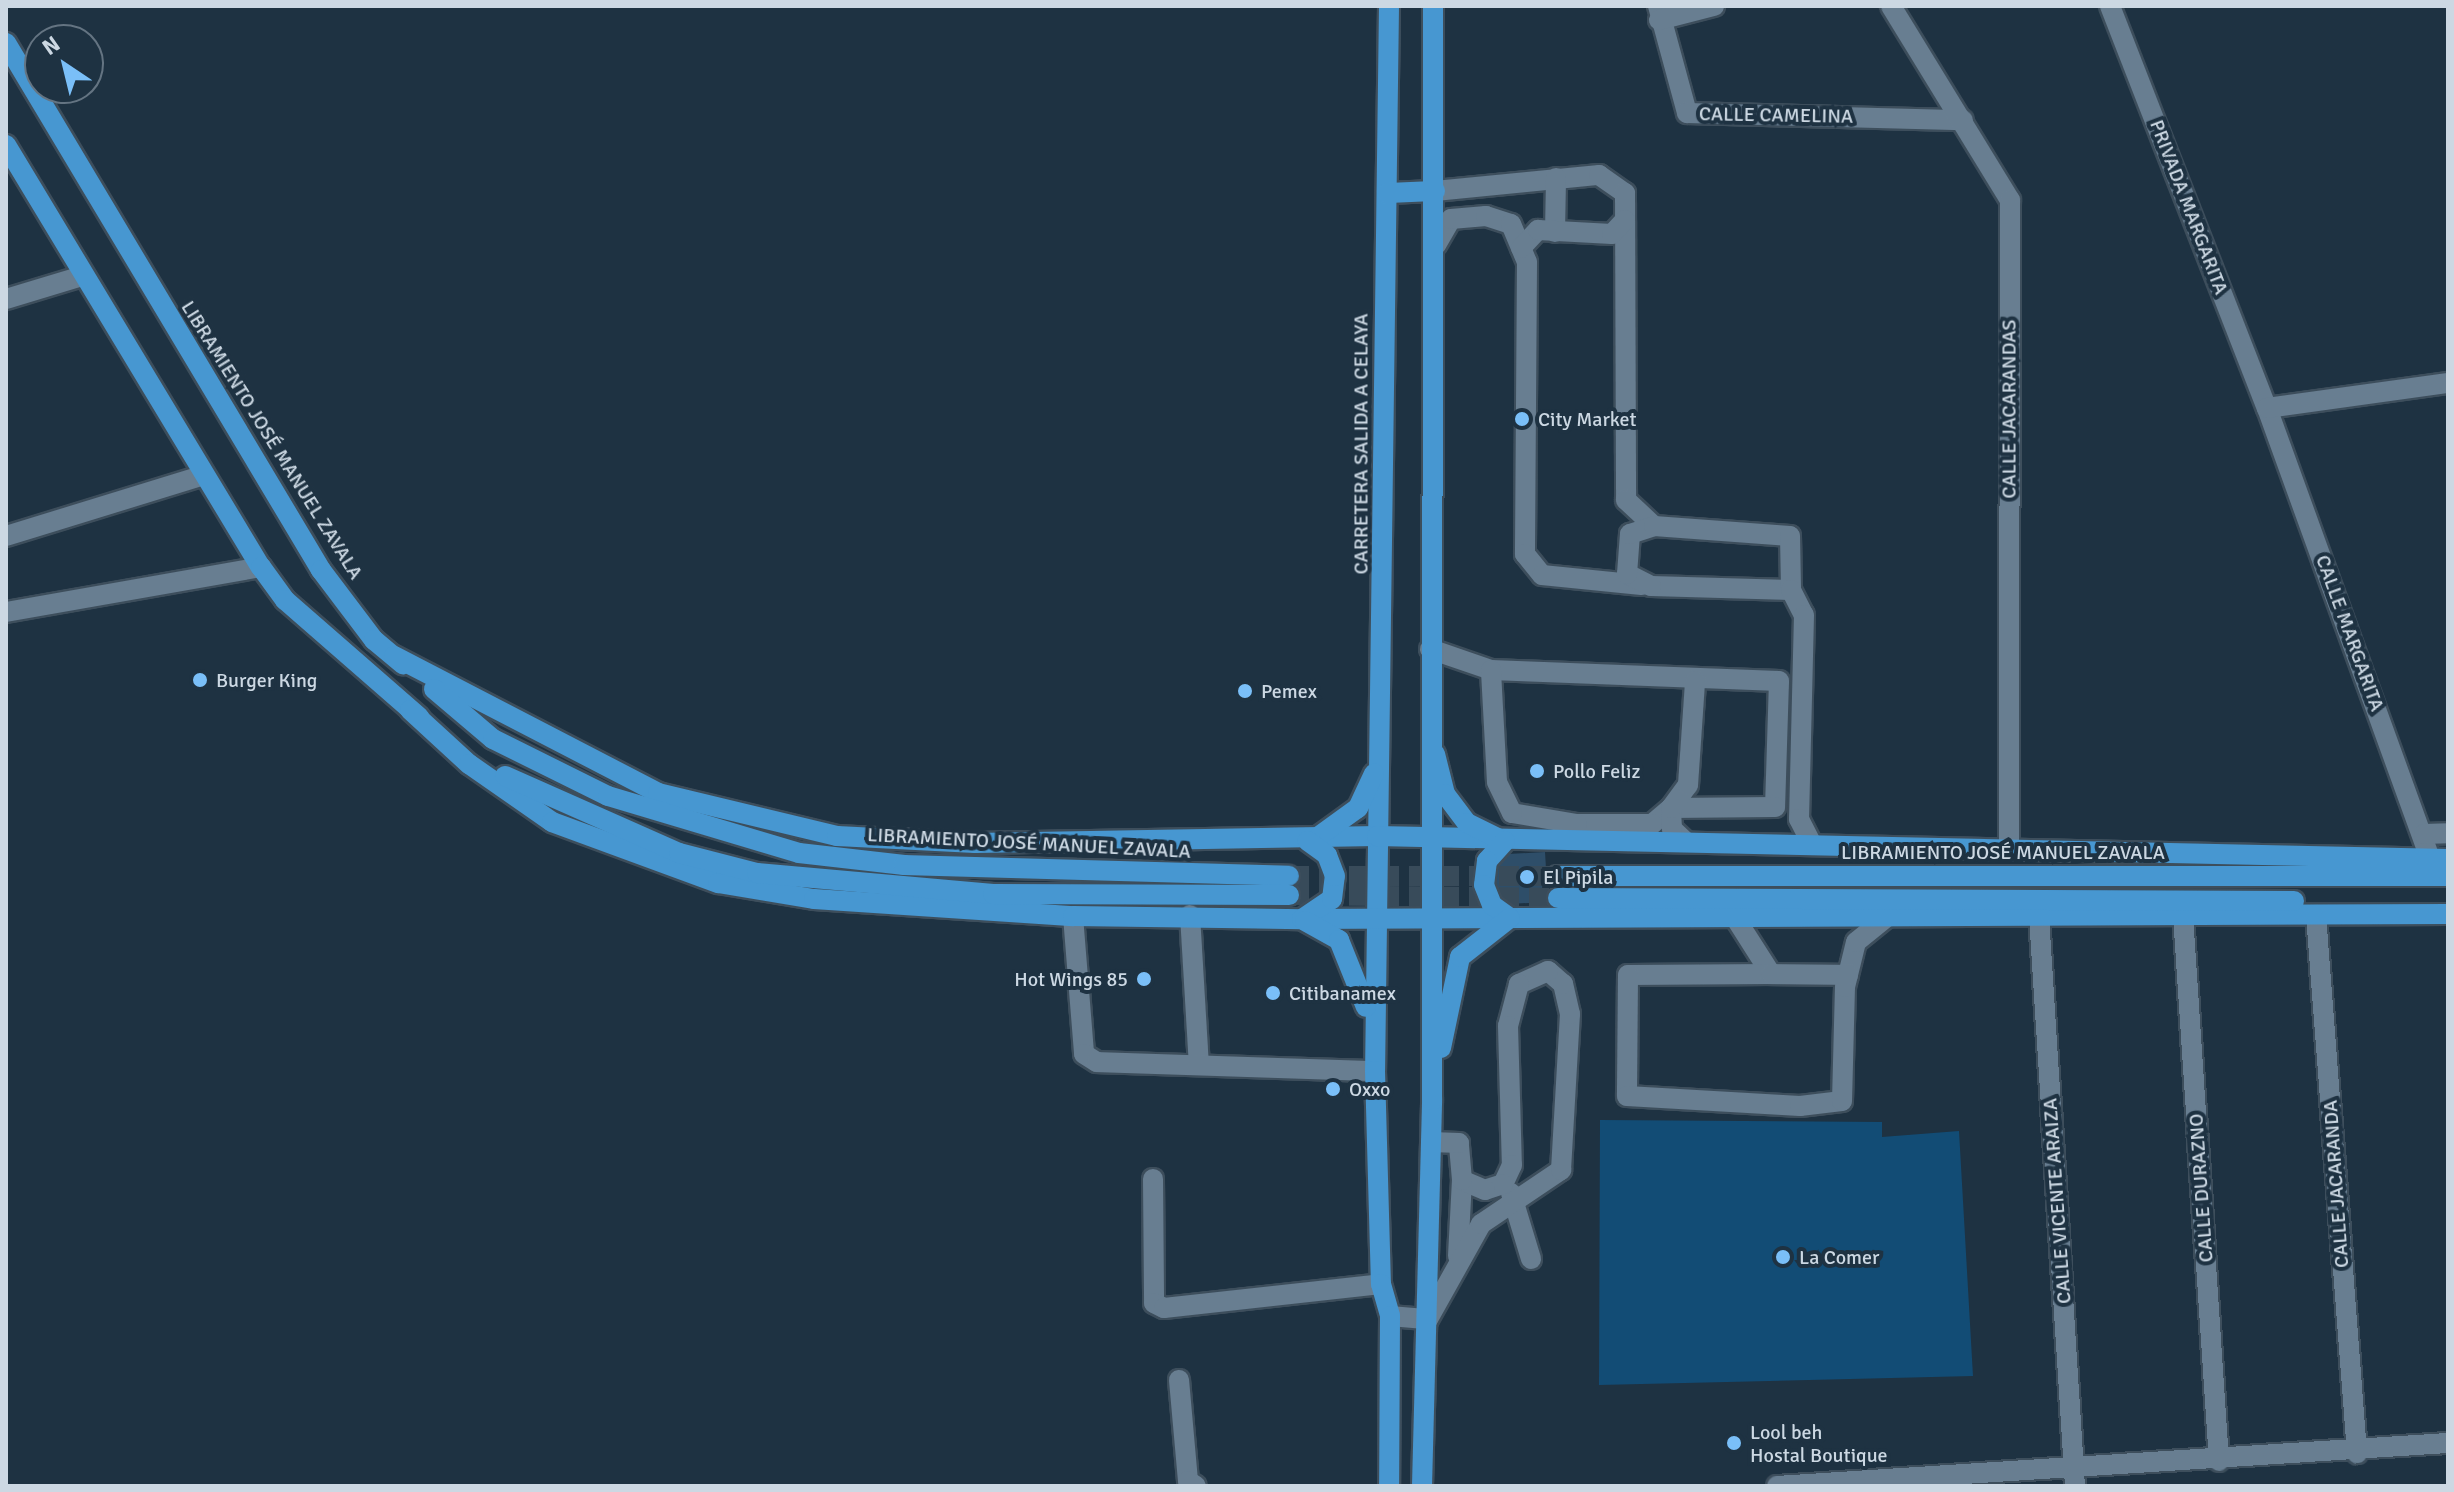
<!DOCTYPE html>
<html>
<head>
<meta charset="utf-8">
<style>
	body { margin:0 }
	#map { position:relative; width:2454px; height:1492px; overflow:hidden; background:#1e3242; font-family:Signika,sans-serif }
	div>[style] { position:absolute }
	.green>* { inset:0; background:#2e4e69 }
	.building>* { inset:0; background:#124c75 }
	.major-tunnel>* { height:20px; margin-top:-10px; transform-origin:0; background:repeating-linear-gradient(90deg,#384b5a 0 20px,transparent 0 30px) }
	.roads { filter:drop-shadow(2px 0 #3d4e5c) drop-shadow(-2px 0 #3d4e5c) drop-shadow(0 2px #3d4e5c) drop-shadow(0 -2px #3d4e5c) }
	.minor>* { height:20px; margin:-10px; padding:0 10px; transform-origin:10px; border-radius:10px; background:#687e91 }
	.major>* { height:20px; margin:-10px; padding:0 10px; transform-origin:10px; border-radius:10px; background:#4797d1 }
	.dots>* { width:22px; height:22px; translate:-50% -50%; box-sizing:border-box; border:4px solid #1e3242; border-radius:50% }
	span { translate:-50% -50%; white-space:nowrap; text-align:center; line-height:1.15; -webkit-text-stroke:8px #1e3242; paint-order:stroke }
	.street-label { font-size:20px; color:#ccd8e3 }
	.poi-label { font-size:20px; color:#ccd8e3 }
	.left { translate:0 -50%; text-align:left }
	.right { translate:-100% -50%; text-align:right }
	.frame { position:absolute; inset:0; border:8px solid #ccd8e3; pointer-events:none }
	.north { position:absolute; left:24px; top:24px; width:80px; height:80px; box-sizing:border-box; background:#1e3242; border:2px solid #647482; border-radius:50%; rotate:325deg; font-size:22px; font-weight:700; line-height:32px; text-align:center; color:#ccd8e3 }
	.north::after { content:''; display:block; margin:auto; width:28px; height:36px; background:#7abff8; clip-path:polygon(50% 0,100% 100%,50% 72%,0 100%) }
</style>
</head>
<body>
<div id="map">
	<div class="green">
		<i style="clip-path:polygon(1545px 852px,1548px 902px,1508px 904px,1493px 885px,1496px 866px,1508px 854px)"></i>
	</div>
	<div class="building">
		<i style="clip-path:polygon(1600px 1120px,1882px 1122px,1882px 1137px,1959px 1131px,1973px 1376px,1599px 1385px)"></i>
	</div>
	<div class="major-tunnel">
		<i style="left:1289px;top:876px;width:268px"></i>
		<i style="left:1289px;top:895px;width:269px;rotate:0.6deg"></i>
	</div>
	<div class="roads">
		<div class="minor">
			<i style="left:1658px;top:6px;width:111px;rotate:74.8deg"></i>
			<i style="left:1687px;top:113px;width:276px;rotate:1.5deg"></i>
			<i style="left:1891px;top:6px;width:228px;rotate:58.5deg"></i>
			<i style="left:2010px;top:200px;width:645px;rotate:90.09deg"></i>
			<i style="left:2110px;top:6px;width:432px;rotate:68.7deg"></i>
			<i style="left:2267px;top:408px;width:480px;rotate:70.1deg"></i>
			<i style="left:1659px;top:20px;width:57px;rotate:-14.3deg"></i>
			<i style="left:1435px;top:191px;width:165px;rotate:-5.6deg"></i>
			<i style="left:1599px;top:175px;width:32px;rotate:35deg"></i>
			<i style="left:1625px;top:193px;width:307px;rotate:89.8deg"></i>
			<i style="left:1626px;top:500px;width:38px;rotate:43deg"></i>
			<i style="left:1555px;top:232px;width:54px;rotate:-88.9deg"></i>
			<i style="left:1436px;top:245px;width:30px;rotate:-60deg"></i>
			<i style="left:1451px;top:219px;width:35px;rotate:-5deg"></i>
			<i style="left:1486px;top:216px;width:26px;rotate:18deg"></i>
			<i style="left:1511px;top:224px;width:41px;rotate:67.2deg"></i>
			<i style="left:1527px;top:262px;width:292px;rotate:90.4deg"></i>
			<i style="left:1525px;top:554px;width:27px;rotate:51deg"></i>
			<i style="left:1542px;top:575px;width:100px;rotate:5.7deg"></i>
			<i style="left:1521px;top:248px;width:25px;rotate:-47deg"></i>
			<i style="left:1538px;top:230px;width:74px;rotate:3.1deg"></i>
			<i style="left:1612px;top:234px;width:19px;rotate:-47deg"></i>
			<i style="left:6px;top:299px;width:79px;rotate:-16.8deg"></i>
			<i style="left:2267px;top:408px;width:183px;rotate:-7.9deg"></i>
			<i style="left:6px;top:536px;width:204px;rotate:-17.1deg"></i>
			<i style="left:1791px;top:590px;width:140px;rotate:-178.4deg"></i>
			<i style="left:1651px;top:586px;width:27px;rotate:-153deg"></i>
			<i style="left:1627px;top:574px;width:40px;rotate:-85.7deg"></i>
			<i style="left:1630px;top:534px;width:25px;rotate:-18deg"></i>
			<i style="left:1654px;top:526px;width:136px;rotate:4.2deg"></i>
			<i style="left:1790px;top:536px;width:54px;rotate:88.9deg"></i>
			<i style="left:1791px;top:590px;width:28px;rotate:63deg"></i>
			<i style="left:1804px;top:615px;width:204px;rotate:91.4deg"></i>
			<i style="left:1799px;top:819px;width:27px;rotate:63deg"></i>
			<i style="left:6px;top:612px;width:259px;rotate:-10deg"></i>
			<i style="left:1430px;top:649px;width:65px;rotate:19deg"></i>
			<i style="left:1491px;top:670px;width:288px;rotate:2.2deg"></i>
			<i style="left:1779px;top:681px;width:126px;rotate:91.8deg"></i>
			<i style="left:1775px;top:807px;width:104px;rotate:179.4deg"></i>
			<i style="left:1671px;top:808px;width:25px;rotate:140deg"></i>
			<i style="left:1652px;top:824px;width:75px;rotate:180deg"></i>
			<i style="left:1577px;top:824px;width:66px;rotate:-170.4deg"></i>
			<i style="left:1512px;top:813px;width:34px;rotate:-116deg"></i>
			<i style="left:1497px;top:782px;width:112px;rotate:-93.1deg"></i>
			<i style="left:2424px;top:834px;width:24px;rotate:-2deg"></i>
			<i style="left:1685px;top:841px;width:18px;rotate:-137deg"></i>
			<i style="left:1672px;top:829px;width:21px;rotate:-93deg"></i>
			<i style="left:1671px;top:808px;width:29px;rotate:-54deg"></i>
			<i style="left:1688px;top:785px;width:104px;rotate:-86.1deg"></i>
			<i style="left:1190px;top:915px;width:150px;rotate:86.6deg"></i>
			<i style="left:2183px;top:915px;width:547px;rotate:86.23deg"></i>
			<i style="left:2316px;top:915px;width:540px;rotate:85.64deg"></i>
			<i style="left:1073px;top:916px;width:138px;rotate:85.4deg"></i>
			<i style="left:1084px;top:1054px;width:15px;rotate:32deg"></i>
			<i style="left:1097px;top:1062px;width:278px;rotate:1.9deg"></i>
			<i style="left:2039px;top:916px;width:571px;rotate:86.39deg"></i>
			<i style="left:1736px;top:919px;width:65px;rotate:57.5deg"></i>
			<i style="left:1771px;top:974px;width:143px;rotate:179.6deg"></i>
			<i style="left:1628px;top:975px;width:121px;rotate:90.5deg"></i>
			<i style="left:1627px;top:1096px;width:173px;rotate:3.3deg"></i>
			<i style="left:1800px;top:1106px;width:42px;rotate:-6.8deg"></i>
			<i style="left:1842px;top:1101px;width:114px;rotate:-88.5deg"></i>
			<i style="left:1845px;top:987px;width:46px;rotate:-76.3deg"></i>
			<i style="left:1856px;top:942px;width:41px;rotate:-39.1deg"></i>
			<i style="left:1771px;top:974px;width:77px;rotate:0.7deg"></i>
			<i style="left:1153px;top:1179px;width:124px;rotate:89.5deg"></i>
			<i style="left:1154px;top:1303px;width:11px;rotate:27deg"></i>
			<i style="left:1164px;top:1308px;width:218px;rotate:-6.3deg"></i>
			<i style="left:1511px;top:1193px;width:69px;rotate:73.1deg"></i>
			<i style="left:1458px;top:1256px;width:76px;rotate:-87deg"></i>
			<i style="left:1390px;top:1316px;width:38px;rotate:5deg"></i>
			<i style="left:1428px;top:1319px;width:109px;rotate:-60.8deg"></i>
			<i style="left:1481px;top:1224px;width:97px;rotate:-34deg"></i>
			<i style="left:1561px;top:1170px;width:156px;rotate:-86.7deg"></i>
			<i style="left:1570px;top:1014px;width:31px;rotate:-103deg"></i>
			<i style="left:1563px;top:984px;width:20px;rotate:-139deg"></i>
			<i style="left:1548px;top:971px;width:32px;rotate:156deg"></i>
			<i style="left:1519px;top:984px;width:43px;rotate:104.7deg"></i>
			<i style="left:1508px;top:1026px;width:139px;rotate:88.4deg"></i>
			<i style="left:1512px;top:1165px;width:21px;rotate:115deg"></i>
			<i style="left:1503px;top:1184px;width:19px;rotate:162deg"></i>
			<i style="left:1485px;top:1190px;width:25px;rotate:-157deg"></i>
			<i style="left:1462px;top:1180px;width:37px;rotate:-95deg"></i>
			<i style="left:1459px;top:1143px;width:28px;rotate:-178deg"></i>
			<i style="left:1179px;top:1380px;width:101px;rotate:84.9deg"></i>
			<i style="left:1188px;top:1481px;width:9px;rotate:32deg"></i>
			<i style="left:1777px;top:1486px;width:672px;rotate:-3.67deg"></i>
		</div>
		<div class="major">
			<i style="left:1389px;top:6px;width:1065px;rotate:90.75deg"></i>
			<i style="left:1375px;top:1071px;width:213px;rotate:88.4deg"></i>
			<i style="left:1381px;top:1284px;width:33px;rotate:74deg"></i>
			<i style="left:1390px;top:1316px;width:170px;rotate:90.3deg"></i>
			<i style="left:6px;top:43px;width:614px;rotate:59.13deg"></i>
			<i style="left:321px;top:570px;width:88px;rotate:52.9deg"></i>
			<i style="left:374px;top:640px;width:38px;rotate:40deg"></i>
			<i style="left:6px;top:145px;width:493px;rotate:58.9deg"></i>
			<i style="left:261px;top:567px;width:41px;rotate:54deg"></i>
			<i style="left:285px;top:600px;width:178px;rotate:41.1deg"></i>
			<i style="left:1387px;top:193px;width:48px;rotate:-2.4deg"></i>
			<i style="left:394px;top:656px;width:297px;rotate:27.4deg"></i>
			<i style="left:658px;top:793px;width:184px;rotate:13.5deg"></i>
			<i style="left:837px;top:836px;width:138px;rotate:2.9deg"></i>
			<i style="left:975px;top:843px;width:402px;rotate:-1deg"></i>
			<i style="left:1377px;top:836px;width:1071px;rotate:1.23deg"></i>
			<i style="left:434px;top:689px;width:77px;rotate:40.3deg"></i>
			<i style="left:493px;top:739px;width:128px;rotate:26.4deg"></i>
			<i style="left:608px;top:796px;width:199px;rotate:16.6deg"></i>
			<i style="left:799px;top:853px;width:106px;rotate:6.5deg"></i>
			<i style="left:904px;top:865px;width:385px;rotate:1.6deg"></i>
			<i style="left:410px;top:710px;width:80px;rotate:42.5deg"></i>
			<i style="left:469px;top:764px;width:101px;rotate:34.9deg"></i>
			<i style="left:552px;top:822px;width:177px;rotate:20.2deg"></i>
			<i style="left:718px;top:883px;width:97px;rotate:9.5deg"></i>
			<i style="left:814px;top:899px;width:260px;rotate:3.8deg"></i>
			<i style="left:1073px;top:916px;width:229px;rotate:0.8deg"></i>
			<i style="left:1302px;top:919px;width:1146px;rotate:-0.25deg"></i>
			<i style="left:1435px;top:754px;width:41px;rotate:76deg"></i>
			<i style="left:1445px;top:794px;width:36px;rotate:53deg"></i>
			<i style="left:1467px;top:823px;width:34px;rotate:26deg"></i>
			<i style="left:505px;top:776px;width:190px;rotate:23.9deg"></i>
			<i style="left:679px;top:853px;width:81px;rotate:14.4deg"></i>
			<i style="left:757px;top:873px;width:237px;rotate:5.1deg"></i>
			<i style="left:993px;top:894px;width:296px;rotate:0.2deg"></i>
			<i style="left:1319px;top:836px;width:48px;rotate:-35.7deg"></i>
			<i style="left:1358px;top:808px;width:38px;rotate:-65deg"></i>
			<i style="left:1505px;top:841px;width:27px;rotate:132deg"></i>
			<i style="left:1487px;top:861px;width:24px;rotate:97deg"></i>
			<i style="left:1484px;top:885px;width:22px;rotate:68deg"></i>
			<i style="left:1492px;top:905px;width:22px;rotate:36deg"></i>
			<i style="left:1557px;top:876px;width:891px"></i>
			<i style="left:1558px;top:898px;width:736px;rotate:0.23deg"></i>
			<i style="left:1302px;top:919px;width:36px;rotate:-34deg"></i>
			<i style="left:1332px;top:899px;width:23px;rotate:-83deg"></i>
			<i style="left:1335px;top:876px;width:22px;rotate:-111deg"></i>
			<i style="left:1327px;top:855px;width:24px;rotate:-144deg"></i>
			<i style="left:1305px;top:921px;width:39px;rotate:29deg"></i>
			<i style="left:1339px;top:940px;width:72px;rotate:68.1deg"></i>
			<i style="left:1441px;top:1048px;width:93px;rotate:-78.2deg"></i>
			<i style="left:1460px;top:957px;width:63px;rotate:-38deg"></i>
			<i style="left:1422px;top:1486px;width:386px;rotate:-88.5deg"></i>
			<i style="left:1432px;top:1100px;width:1094px;rotate:-89.95deg"></i>
		</div>
	</div>
	<div class="dots">
		<i style="left:1522px;top:419px;background:#7abff8"></i>
		<i style="left:200px;top:680px;background:#7abff8"></i>
		<i style="left:1245px;top:691px;background:#7abff8"></i>
		<i style="left:1537px;top:771px;background:#7abff8"></i>
		<i style="left:1527px;top:877px;background:#7abff8"></i>
		<i style="left:1144px;top:979px;background:#7abff8"></i>
		<i style="left:1273px;top:993px;background:#7abff8"></i>
		<i style="left:1333px;top:1089px;background:#7abff8"></i>
		<i style="left:1783px;top:1257px;background:#7abff8"></i>
		<i style="left:1734px;top:1443px;background:#7abff8"></i>
	</div>
	<div class="street-label">
		<span style="left:1776px;top:115px;rotate:1deg">CALLE CAMELINA</span>
		<span style="left:2189px;top:207px;rotate:69deg">PRIVADA MARGARITA</span>
		<span style="left:2009px;top:409px;rotate:-90deg">CALLE JACARANDAS</span>
		<span style="left:272px;top:440px;rotate:58deg">LIBRAMIENTO JOSÉ MANUEL ZAVALA</span>
		<span style="left:1361px;top:444px;rotate:-90deg">CARRETERA SALIDA A CELAYA</span>
		<span style="left:2350px;top:633px;rotate:70deg">CALLE MARGARITA</span>
		<span style="left:1029px;top:843px;rotate:3deg">LIBRAMIENTO JOSÉ MANUEL ZAVALA</span>
		<span style="left:2003px;top:852px">LIBRAMIENTO JOSÉ MANUEL ZAVALA</span>
		<span style="left:2336px;top:1184px;rotate:-94deg">CALLE JACARANDA</span>
		<span style="left:2201px;top:1188px;rotate:-94deg">CALLE DURAZNO</span>
		<span style="left:2057px;top:1201px;rotate:-94deg">CALLE VICENTE ARAIZA</span>
	</div>
	<div class="poi-label">
		<span class="left" style="left:1538px;top:419px">City Market</span>
		<span class="left" style="left:216px;top:680px">Burger King</span>
		<span class="left" style="left:1261px;top:691px">Pemex</span>
		<span class="left" style="left:1553px;top:771px">Pollo Feliz</span>
		<span class="left" style="left:1543px;top:877px">El Pipila</span>
		<span class="right" style="left:1128px;top:979px">Hot Wings 85</span>
		<span class="left" style="left:1289px;top:993px">Citibanamex</span>
		<span class="left" style="left:1349px;top:1089px">Oxxo</span>
		<span class="left" style="left:1799px;top:1257px">La Comer</span>
		<span class="left" style="left:1750px;top:1444px">Lool beh<br>Hostal Boutique</span>
	</div>
	<div class="frame"></div>
	<div class="north">N</div>
</div>
</body>
</html>
